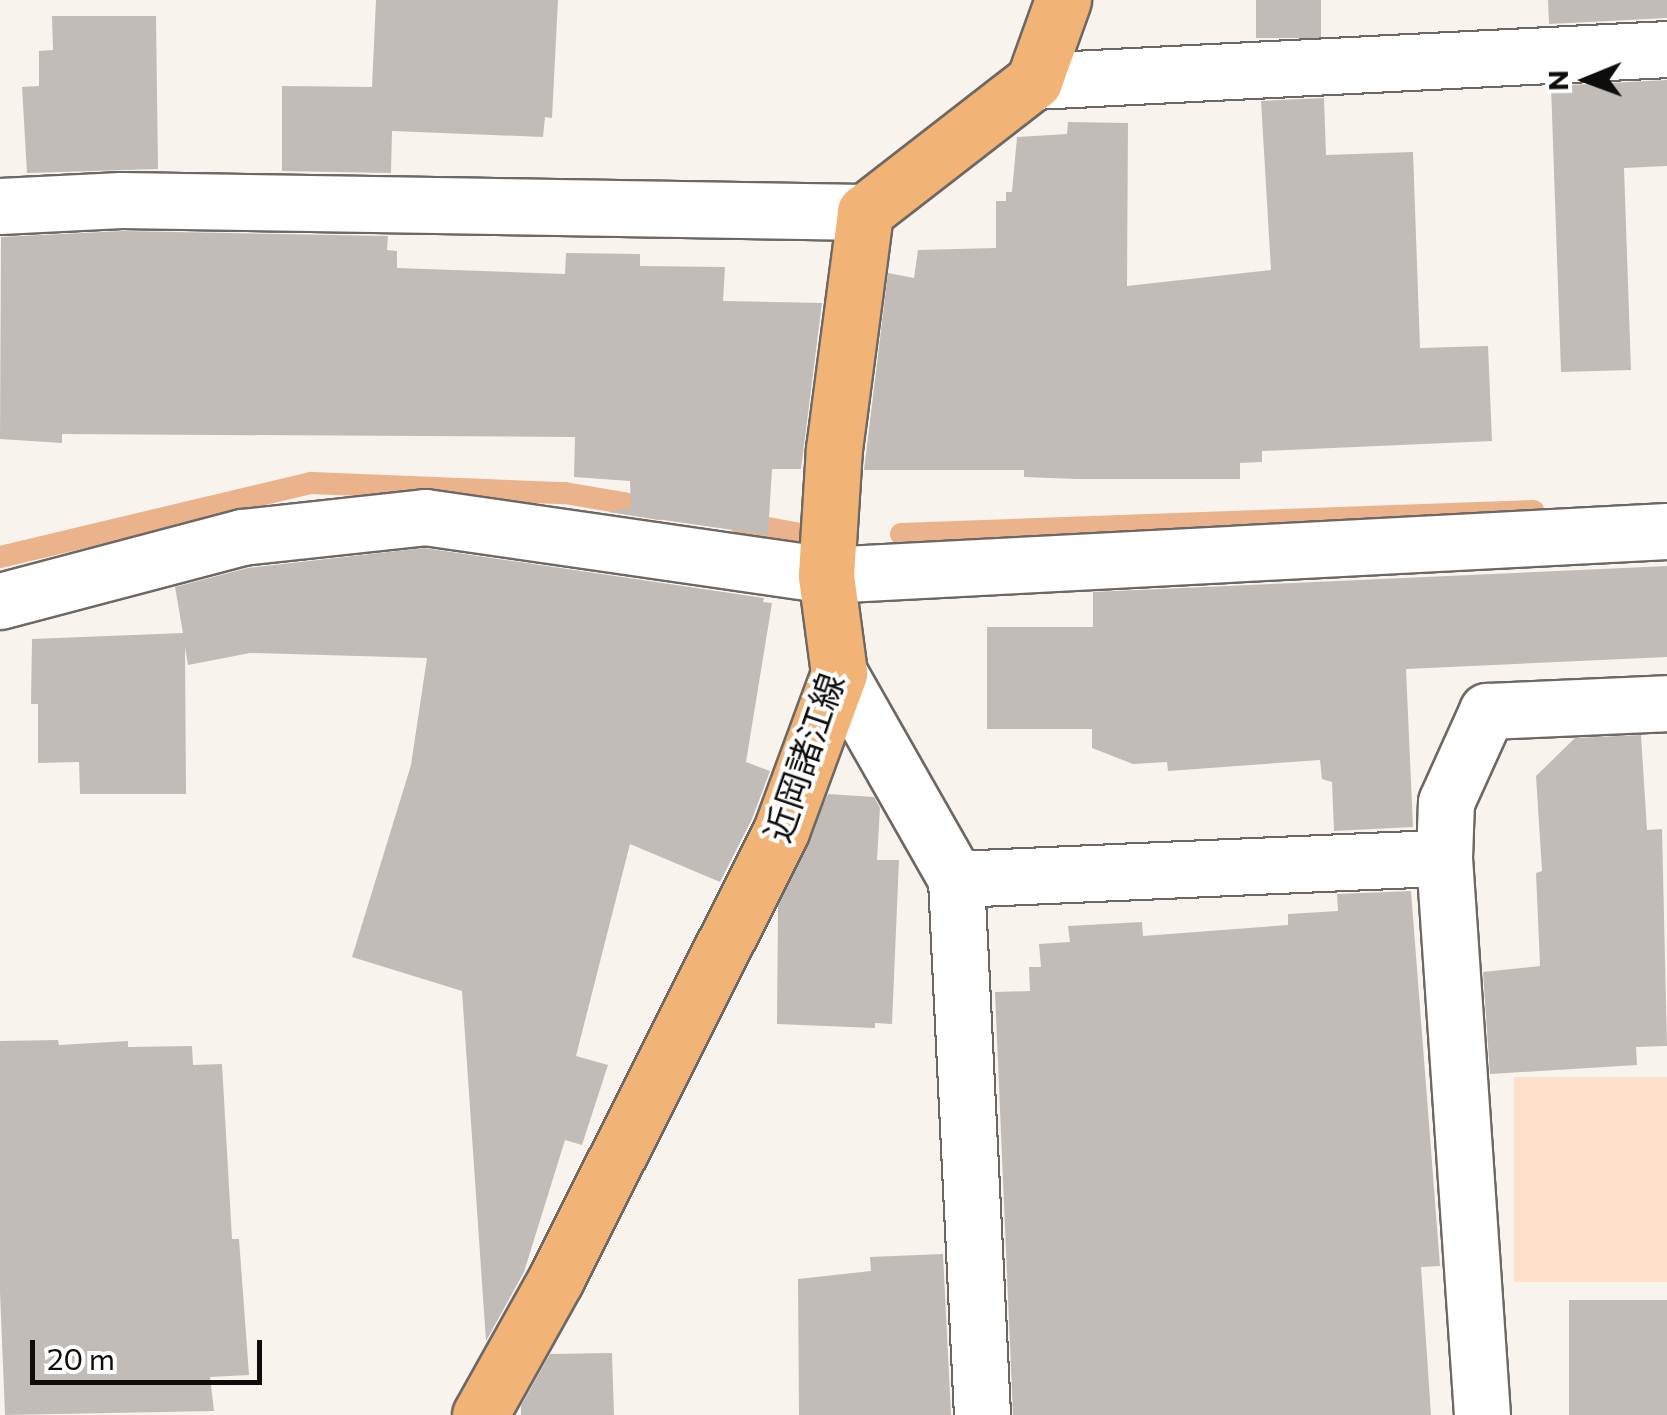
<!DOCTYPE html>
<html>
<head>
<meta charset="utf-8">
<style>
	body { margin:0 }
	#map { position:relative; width:1667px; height:1415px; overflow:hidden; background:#f9f3ee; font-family:Commissioner,"Noto Sans JP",sans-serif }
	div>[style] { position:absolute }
	.green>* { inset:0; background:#fedfca; transform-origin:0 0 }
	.stream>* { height:22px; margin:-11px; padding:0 11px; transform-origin:11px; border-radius:11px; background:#eab38b }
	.building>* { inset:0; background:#c2bcb8; transform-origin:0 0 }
	.roads { filter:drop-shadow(2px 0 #6d6864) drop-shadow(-2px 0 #6d6864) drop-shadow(0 2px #6d6864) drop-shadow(0 -2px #6d6864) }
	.minor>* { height:55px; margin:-27.5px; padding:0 27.5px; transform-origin:27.5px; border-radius:27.5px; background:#fff }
	.major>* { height:55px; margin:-27.5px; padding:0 27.5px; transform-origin:27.5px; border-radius:27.5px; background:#f2b376 }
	span { translate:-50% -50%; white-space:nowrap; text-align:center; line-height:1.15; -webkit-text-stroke:8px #fff; paint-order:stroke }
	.street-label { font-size:35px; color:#0f0d0c }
	.north { position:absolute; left:1537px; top:30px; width:100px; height:100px; -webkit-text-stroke:8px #fff; paint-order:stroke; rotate:269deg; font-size:28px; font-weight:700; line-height:40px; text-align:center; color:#0f0d0c }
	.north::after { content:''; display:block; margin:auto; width:35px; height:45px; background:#0f0d0c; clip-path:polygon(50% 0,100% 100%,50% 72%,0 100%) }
	.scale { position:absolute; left:30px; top:1340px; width:232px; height:45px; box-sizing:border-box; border:5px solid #0f0d0c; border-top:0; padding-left:12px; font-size:30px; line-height:35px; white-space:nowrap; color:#0f0d0c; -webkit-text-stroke:8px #fff; paint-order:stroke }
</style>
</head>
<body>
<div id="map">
	<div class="green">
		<i style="left:1667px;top:1077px;width:205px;height:153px;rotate:90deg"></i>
	</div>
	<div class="stream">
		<i style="left:740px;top:523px;width:67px;rotate:10.3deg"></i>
		<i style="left:901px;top:534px;width:633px;rotate:-2.08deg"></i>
		<i style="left:0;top:557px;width:320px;rotate:-13.4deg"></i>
		<i style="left:311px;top:483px;width:254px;rotate:2.3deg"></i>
		<i style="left:565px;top:493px;width:95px;rotate:9.7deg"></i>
	</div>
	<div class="building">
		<i style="clip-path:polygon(376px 0,558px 0,552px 118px,545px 117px,543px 137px,392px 131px,391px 173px,282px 171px,282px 86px,372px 87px)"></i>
		<i style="left:1256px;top:0;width:65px;height:38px"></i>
		<i style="clip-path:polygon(1548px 0,1667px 0,1667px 18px,1549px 24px)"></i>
		<i style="clip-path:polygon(52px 16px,156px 16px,158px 169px,27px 173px,22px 87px,39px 86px,39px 51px,53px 50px)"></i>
		<i style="clip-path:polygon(1667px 80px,1667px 166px,1624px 168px,1631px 370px,1561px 372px,1551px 86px)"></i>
		<i style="clip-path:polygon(1324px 98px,1326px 155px,1413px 152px,1420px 348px,1488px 346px,1492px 441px,1262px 451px,1262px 462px,1240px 463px,1240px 479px,1076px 479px,1024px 477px,1024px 470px,864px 470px,888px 273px,914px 278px,918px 250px,996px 248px,996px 201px,1006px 201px,1006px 192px,1012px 192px,1017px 137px,1067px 134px,1068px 122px,1128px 123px,1127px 286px,1271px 270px,1261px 101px)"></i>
		<i style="clip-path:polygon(122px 231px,388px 236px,387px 250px,397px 251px,397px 268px,565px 274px,566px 253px,640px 254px,640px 266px,725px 267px,723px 301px,822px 303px,801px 469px,772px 469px,768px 535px,608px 512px,631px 508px,630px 481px,574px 477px,575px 437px,62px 434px,62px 443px,0 439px,1px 237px)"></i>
		<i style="clip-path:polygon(424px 548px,764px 598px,763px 602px,772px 603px,746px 762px,770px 771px,752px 819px,720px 882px,630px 844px,576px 1056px,608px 1065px,582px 1145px,565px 1140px,524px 1272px,486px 1341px,462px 991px,352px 957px,411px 765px,427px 658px,250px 653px,188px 665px,185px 647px,186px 794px,80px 794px,79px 762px,38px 763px,38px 704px,31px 704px,32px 639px,183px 633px,175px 587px,248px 568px)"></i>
		<i style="clip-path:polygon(1667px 566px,1667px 657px,1406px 669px,1413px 827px,1334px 831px,1332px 782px,1322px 779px,1320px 760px,1168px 771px,1167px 762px,1133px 764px,1092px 748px,1092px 729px,987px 729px,987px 627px,1093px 627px,1093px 592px)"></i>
		<i style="clip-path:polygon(1641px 735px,1647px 830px,1662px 829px,1667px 1046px,1636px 1047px,1637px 1065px,1490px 1074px,1483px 972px,1540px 966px,1536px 873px,1542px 871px,1536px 776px,1575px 738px)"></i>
		<i style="clip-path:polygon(828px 794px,874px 797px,880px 808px,877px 860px,899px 860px,892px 1024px,875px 1023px,875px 1028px,777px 1024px,778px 906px)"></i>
		<i style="clip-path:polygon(1411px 891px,1440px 1266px,1421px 1267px,1431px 1415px,1013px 1415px,995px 992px,1030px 991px,1029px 967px,1041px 967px,1039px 944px,1070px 942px,1068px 926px,1142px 922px,1143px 936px,1288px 925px,1288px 914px,1338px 911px,1337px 894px)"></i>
		<i style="clip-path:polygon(58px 1040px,59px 1045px,128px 1041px,128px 1047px,192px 1046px,193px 1065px,222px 1064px,232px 1239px,239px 1239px,249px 1375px,210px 1377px,214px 1411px,5px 1415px,0 1292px,0 1041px)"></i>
		<i style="clip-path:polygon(943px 1254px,951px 1415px,799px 1415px,798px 1279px,871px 1271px,870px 1257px)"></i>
		<i style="left:1667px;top:1300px;width:115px;height:98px;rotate:90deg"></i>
		<i style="clip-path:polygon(612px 1353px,614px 1415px,521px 1415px,521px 1406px,550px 1354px)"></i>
	</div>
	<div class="roads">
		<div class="minor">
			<i style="left:1034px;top:81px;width:634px;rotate:-2.89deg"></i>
			<i style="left:0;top:206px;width:121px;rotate:-2.8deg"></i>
			<i style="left:121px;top:200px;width:744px;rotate:0.92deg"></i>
			<i style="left:0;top:601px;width:250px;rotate:-14.8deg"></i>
			<i style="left:242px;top:537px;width:184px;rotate:-6.2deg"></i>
			<i style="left:425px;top:517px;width:405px;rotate:8.2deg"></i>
			<i style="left:826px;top:575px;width:842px;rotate:-2.99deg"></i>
			<i style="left:839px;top:673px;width:237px;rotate:60.4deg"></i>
			<i style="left:956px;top:879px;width:537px;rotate:87.22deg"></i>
			<i style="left:956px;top:879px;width:488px;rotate:-2.5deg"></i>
			<i style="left:1482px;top:1415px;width:558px;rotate:-93.9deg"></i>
			<i style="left:1444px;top:858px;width:56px;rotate:-88deg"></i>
			<i style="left:1446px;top:802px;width:100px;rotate:-65.7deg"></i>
			<i style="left:1487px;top:711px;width:180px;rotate:-2.5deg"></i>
		</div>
		<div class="major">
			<i style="left:480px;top:1415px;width:156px;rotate:-60.8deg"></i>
			<i style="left:556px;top:1279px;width:501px;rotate:-63.33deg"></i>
			<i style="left:781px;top:831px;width:168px;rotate:-69.8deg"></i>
			<i style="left:839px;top:673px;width:99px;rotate:-97.6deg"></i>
			<i style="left:826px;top:575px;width:126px;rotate:-86.4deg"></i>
			<i style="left:834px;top:449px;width:239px;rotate:-82.5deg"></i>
			<i style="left:865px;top:212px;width:214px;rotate:-37.8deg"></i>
			<i style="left:1034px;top:81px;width:86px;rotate:-70.3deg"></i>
		</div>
	</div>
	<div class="street-label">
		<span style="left:803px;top:757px;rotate:-71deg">近岡諸江線</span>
	</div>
	<div class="north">N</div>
	<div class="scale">20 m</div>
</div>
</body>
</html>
